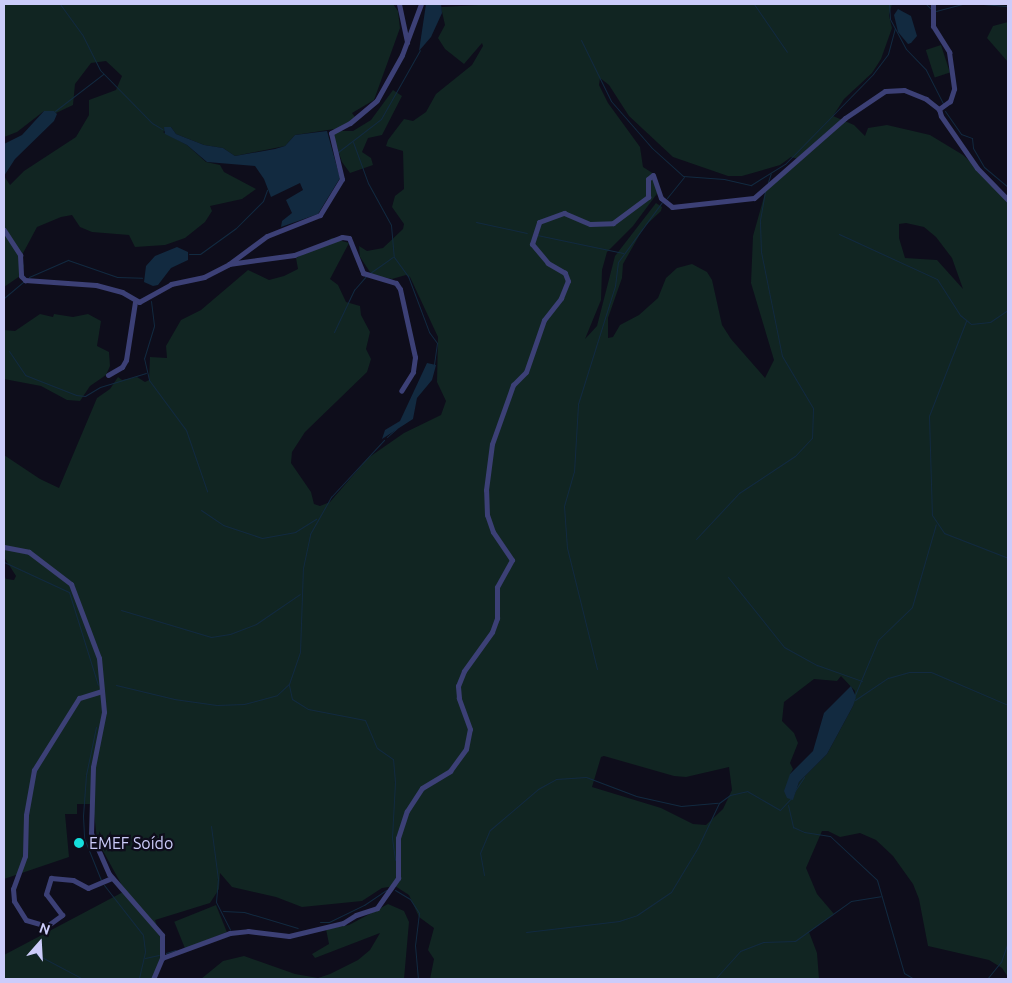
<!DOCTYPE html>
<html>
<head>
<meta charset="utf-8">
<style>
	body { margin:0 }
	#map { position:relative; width:1012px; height:983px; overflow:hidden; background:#0e0d1b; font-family:Ubuntu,sans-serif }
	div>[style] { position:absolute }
	.green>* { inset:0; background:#112522; transform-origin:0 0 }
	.water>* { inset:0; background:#122a40 }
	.stream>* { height:1px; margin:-0.5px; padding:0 0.5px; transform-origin:0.5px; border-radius:0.5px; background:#122a40 }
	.minor>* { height:5px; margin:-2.5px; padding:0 2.5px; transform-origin:2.5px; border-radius:2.5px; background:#3c4076 }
	.dots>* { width:14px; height:14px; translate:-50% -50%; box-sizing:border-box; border:2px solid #0e0d1b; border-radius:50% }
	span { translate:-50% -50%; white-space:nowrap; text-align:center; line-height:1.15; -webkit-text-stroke:4.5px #0e0d1b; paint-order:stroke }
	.poi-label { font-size:16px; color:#ccccfa }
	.left { translate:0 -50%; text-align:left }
	.frame { position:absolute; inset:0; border:5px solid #ccccfa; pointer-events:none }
	.north { position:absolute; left:15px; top:918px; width:50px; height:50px; -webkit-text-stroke:4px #0e0d1b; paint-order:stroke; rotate:19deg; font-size:14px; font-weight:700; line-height:20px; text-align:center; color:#ccccfa }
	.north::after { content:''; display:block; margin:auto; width:18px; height:22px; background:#ccccfa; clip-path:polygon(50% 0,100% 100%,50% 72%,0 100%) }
</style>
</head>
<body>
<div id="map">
	<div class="green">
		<i style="clip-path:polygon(4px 4px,393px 4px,398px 11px,400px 28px,374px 100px,352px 113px,355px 117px,341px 128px,295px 135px,285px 146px,235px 156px,223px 148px,204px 145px,176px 134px,171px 127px,163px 132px,187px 145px,206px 162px,220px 165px,224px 172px,256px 189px,242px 199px,210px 206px,212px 211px,205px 222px,185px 238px,165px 245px,135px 247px,129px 235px,92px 232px,80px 227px,72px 215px,61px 217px,37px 227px,21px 257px,24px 266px,20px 276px,4px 287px,4px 176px,10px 185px,24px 171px,76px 137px,89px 115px,89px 100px,116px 90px,122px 76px,106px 61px,91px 63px,75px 84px,73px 105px,56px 113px,44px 111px,17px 132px,4px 137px)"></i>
		<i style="clip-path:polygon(evenodd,498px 4px,892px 4px,889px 15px,892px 28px,881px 59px,872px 73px,844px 99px,833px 116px,854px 125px,865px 136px,868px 128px,887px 125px,930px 135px,963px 155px,1000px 189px,1008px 204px,1008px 977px,1002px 968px,989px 960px,928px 946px,919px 899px,913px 884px,893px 856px,876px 840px,860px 833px,840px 837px,828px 831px,822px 831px,806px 868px,817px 894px,834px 914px,809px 932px,817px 953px,819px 979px,430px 979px,434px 959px,428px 950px,434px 928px,419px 917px,409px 895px,395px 886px,382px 888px,362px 901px,302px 907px,276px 897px,232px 887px,220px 873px,219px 889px,210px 903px,155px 920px,164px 947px,155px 979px,4px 979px,4px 955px,125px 891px,97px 840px,93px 804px,77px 804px,77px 814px,65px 814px,69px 857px,4px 879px,4px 575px,6px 579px,14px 580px,16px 576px,4px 557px,4px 455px,40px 479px,59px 488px,97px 398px,110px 389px,118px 377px,122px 380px,137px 377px,145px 382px,149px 380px,150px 357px,167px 358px,166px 346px,181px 320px,201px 310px,248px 270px,269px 280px,284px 276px,298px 269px,296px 258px,332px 238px,349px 243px,330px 279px,338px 285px,346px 302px,360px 306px,361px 315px,370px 332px,366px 349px,371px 359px,367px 372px,305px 432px,292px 452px,291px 463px,311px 492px,314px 504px,320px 506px,330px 502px,368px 458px,404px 433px,441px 415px,446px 401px,437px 382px,438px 337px,410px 277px,406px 275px,392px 279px,372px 275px,360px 257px,359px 246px,367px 251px,383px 248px,403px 229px,404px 224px,392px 207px,395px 196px,404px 189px,403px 151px,386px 146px,388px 140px,404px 119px,413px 121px,426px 112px,436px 94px,472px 65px,483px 46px,482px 43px,464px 64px,445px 49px,438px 38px,445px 25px,441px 7px,498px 4px,600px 78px,609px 85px,629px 116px,673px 157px,728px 176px,742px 176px,780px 165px,791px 157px,798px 159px,767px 186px,753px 236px,751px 283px,774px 360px,765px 378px,731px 339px,722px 325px,712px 280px,707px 272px,692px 264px,677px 268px,666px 278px,658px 298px,639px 315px,620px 325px,613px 337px,608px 338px,608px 318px,622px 278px,623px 264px,644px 227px,661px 211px,662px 207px,656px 203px,615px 256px,597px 326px,585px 339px,601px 300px,602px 270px,607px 252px,633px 226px,659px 191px,654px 174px,643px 167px,640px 147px,608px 103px,599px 85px,600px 78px,498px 4px,906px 223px,924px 227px,936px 237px,952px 258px,963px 289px,937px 260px,905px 258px,899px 238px,899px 224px,906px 223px,498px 4px,841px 676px,855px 691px,853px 706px,827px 754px,799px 782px,793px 799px,790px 774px,793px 769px,790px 763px,798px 743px,794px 733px,782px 721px,784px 702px,814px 679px,837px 681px,841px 676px,498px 4px,604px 756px,674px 776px,686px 777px,729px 767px,732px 790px,723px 809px,706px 825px,693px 824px,661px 808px,592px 787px,601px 757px,604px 756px)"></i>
		<i style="clip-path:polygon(1008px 22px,1008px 62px,987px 38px,993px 26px)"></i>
		<i style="left:941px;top:45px;width:29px;height:16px;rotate:72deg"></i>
		<i style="clip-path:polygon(393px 90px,402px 96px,382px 135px,368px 138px,362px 152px,371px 158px,373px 165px,350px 173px,342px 162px,333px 135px,339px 131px,353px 131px,371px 120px)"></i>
		<i style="clip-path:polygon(40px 314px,53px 317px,54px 314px,73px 317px,88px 314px,101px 321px,97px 346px,109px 352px,110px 366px,106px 375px,90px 386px,80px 401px,67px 400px,41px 386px,4px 379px,4px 330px,15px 331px)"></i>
		<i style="clip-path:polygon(388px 904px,404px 911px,409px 922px,404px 979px,201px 979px,223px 961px,244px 956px,295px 974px,318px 978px,330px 974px,358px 960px,370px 950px,380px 933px,315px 958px,312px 954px,329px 944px,326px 929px,349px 925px)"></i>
		<i style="left:216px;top:905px;width:29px;height:45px;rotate:68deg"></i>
	</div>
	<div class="water">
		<i style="clip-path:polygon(426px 4px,441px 4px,442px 13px,431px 37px,419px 51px)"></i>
		<i style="clip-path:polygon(898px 9px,911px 16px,917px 36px,911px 43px,908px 44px,898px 32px,894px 15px)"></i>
		<i style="clip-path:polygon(44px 111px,54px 111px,57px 114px,54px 121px,15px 159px,4px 176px,4px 144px,22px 135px)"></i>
		<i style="clip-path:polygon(164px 127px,171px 127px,176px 134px,204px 145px,223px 148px,235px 156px,275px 149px,285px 146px,295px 135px,327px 131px,340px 178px,318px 214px,281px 227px,282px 221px,292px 213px,286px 200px,303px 190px,300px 183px,271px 197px,264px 179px,255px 166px,207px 162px,187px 145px,165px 134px)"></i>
		<i style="clip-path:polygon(177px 247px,188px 252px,188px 260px,171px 268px,158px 285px,153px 286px,144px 282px,146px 266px,155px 256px)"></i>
		<i style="clip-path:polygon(427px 363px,436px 365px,435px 369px,432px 380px,417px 398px,413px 419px,382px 439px,385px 430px,400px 421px)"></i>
		<i style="clip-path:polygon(851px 686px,856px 697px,853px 706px,827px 754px,799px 782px,793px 800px,787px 798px,784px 791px,790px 774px,813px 751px,824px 713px)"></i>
	</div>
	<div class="stream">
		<i style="left:60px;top:4px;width:37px;rotate:54deg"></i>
		<i style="left:82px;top:34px;width:40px;rotate:63.4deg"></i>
		<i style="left:100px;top:70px;width:74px;rotate:45.5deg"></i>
		<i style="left:152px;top:123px;width:12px;rotate:31deg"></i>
		<i style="left:754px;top:4px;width:58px;rotate:55.5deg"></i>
		<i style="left:889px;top:4px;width:15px;rotate:86deg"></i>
		<i style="left:890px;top:19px;width:34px;rotate:62deg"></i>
		<i style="left:906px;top:49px;width:29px;rotate:46deg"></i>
		<i style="left:926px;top:70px;width:38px;rotate:63deg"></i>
		<i style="left:926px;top:4px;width:6px;rotate:45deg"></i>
		<i style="left:983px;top:4px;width:25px;rotate:5deg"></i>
		<i style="left:936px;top:11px;width:28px;rotate:-15deg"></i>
		<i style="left:581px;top:40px;width:68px;rotate:63.8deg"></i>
		<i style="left:611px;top:101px;width:62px;rotate:48.9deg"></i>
		<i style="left:652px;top:148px;width:42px;rotate:42.1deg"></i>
		<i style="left:683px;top:176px;width:41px;rotate:4.2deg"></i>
		<i style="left:724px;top:179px;width:28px;rotate:13deg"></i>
		<i style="left:751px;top:185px;width:40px;rotate:-32deg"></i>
		<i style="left:785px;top:164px;width:126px;rotate:-45.6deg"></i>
		<i style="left:873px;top:74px;width:25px;rotate:-53deg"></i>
		<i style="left:888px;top:54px;width:27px;rotate:-75deg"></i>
		<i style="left:55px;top:111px;width:61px;rotate:-37.6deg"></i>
		<i style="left:945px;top:111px;width:28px;rotate:55deg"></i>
		<i style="left:961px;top:134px;width:12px;rotate:20deg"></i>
		<i style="left:972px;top:138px;width:10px;rotate:84deg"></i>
		<i style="left:973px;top:148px;width:22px;rotate:60deg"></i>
		<i style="left:984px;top:167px;width:31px;rotate:40deg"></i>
		<i style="left:353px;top:142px;width:44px;rotate:69.9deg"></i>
		<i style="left:368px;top:183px;width:48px;rotate:61.3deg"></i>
		<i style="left:391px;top:225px;width:32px;rotate:85deg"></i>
		<i style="left:394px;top:257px;width:24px;rotate:54deg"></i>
		<i style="left:408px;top:276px;width:60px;rotate:69.4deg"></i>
		<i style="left:429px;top:332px;width:14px;rotate:54deg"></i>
		<i style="left:437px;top:343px;width:22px;rotate:98deg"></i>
		<i style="left:338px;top:152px;width:54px;rotate:-37.5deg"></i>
		<i style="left:381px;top:119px;width:79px;rotate:-60.5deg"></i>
		<i style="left:768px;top:182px;width:9px;rotate:-72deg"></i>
		<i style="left:667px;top:198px;width:27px;rotate:-51deg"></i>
		<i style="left:476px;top:222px;width:52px;rotate:12.2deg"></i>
		<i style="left:839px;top:234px;width:108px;rotate:24.7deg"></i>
		<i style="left:937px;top:279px;width:43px;rotate:57.4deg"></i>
		<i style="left:960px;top:315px;width:14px;rotate:39deg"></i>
		<i style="left:971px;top:324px;width:19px;rotate:-6deg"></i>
		<i style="left:990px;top:322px;width:22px;rotate:-34deg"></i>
		<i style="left:537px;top:235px;width:88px;rotate:11.8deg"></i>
		<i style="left:189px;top:254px;width:11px"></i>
		<i style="left:200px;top:254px;width:44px;rotate:-35.8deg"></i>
		<i style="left:236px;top:228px;width:38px;rotate:-45deg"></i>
		<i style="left:263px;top:201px;width:12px;rotate:-70deg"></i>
		<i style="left:370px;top:273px;width:28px;rotate:-35deg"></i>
		<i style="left:29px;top:277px;width:43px;rotate:-23.6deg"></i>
		<i style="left:68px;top:260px;width:52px;rotate:19.1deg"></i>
		<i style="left:117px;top:277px;width:25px;rotate:2deg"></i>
		<i style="left:4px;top:298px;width:25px;rotate:-40deg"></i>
		<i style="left:151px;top:301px;width:25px;rotate:83deg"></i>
		<i style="left:154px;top:326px;width:34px;rotate:107deg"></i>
		<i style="left:144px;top:358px;width:23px;rotate:77deg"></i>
		<i style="left:149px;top:380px;width:62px;rotate:53.5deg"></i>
		<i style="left:186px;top:430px;width:65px;rotate:71deg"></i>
		<i style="left:966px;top:321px;width:102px;rotate:111.3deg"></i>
		<i style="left:929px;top:416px;width:99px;rotate:88.3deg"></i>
		<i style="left:932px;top:515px;width:22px;rotate:56deg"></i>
		<i style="left:944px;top:533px;width:69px;rotate:21.3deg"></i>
		<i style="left:334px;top:332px;width:47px;rotate:-64.5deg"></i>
		<i style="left:354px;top:290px;width:20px;rotate:-49deg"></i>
		<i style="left:9px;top:351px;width:29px;rotate:56deg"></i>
		<i style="left:25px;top:375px;width:55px;rotate:21.4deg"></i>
		<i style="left:76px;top:395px;width:9px;rotate:6deg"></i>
		<i style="left:85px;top:396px;width:17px;rotate:-31deg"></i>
		<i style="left:100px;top:387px;width:48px;rotate:-16.9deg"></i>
		<i style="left:387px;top:437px;width:13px;rotate:-42deg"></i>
		<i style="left:201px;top:510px;width:27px;rotate:34deg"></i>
		<i style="left:223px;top:525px;width:41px;rotate:18.4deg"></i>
		<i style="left:262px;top:538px;width:34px;rotate:-10deg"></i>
		<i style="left:295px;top:532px;width:25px;rotate:-32deg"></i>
		<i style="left:696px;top:539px;width:63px;rotate:-46.9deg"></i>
		<i style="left:739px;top:493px;width:67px;rotate:-33.5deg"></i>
		<i style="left:795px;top:456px;width:25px;rotate:-47deg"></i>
		<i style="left:812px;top:438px;width:30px;rotate:-88deg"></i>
		<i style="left:813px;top:408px;width:61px;rotate:-120.8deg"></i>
		<i style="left:782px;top:356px;width:106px;rotate:-101.4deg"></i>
		<i style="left:761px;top:252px;width:32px;rotate:-92deg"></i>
		<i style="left:760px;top:220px;width:29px;rotate:-80deg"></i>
		<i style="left:4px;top:562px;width:72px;rotate:24.8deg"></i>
		<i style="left:69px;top:592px;width:97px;rotate:72.7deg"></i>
		<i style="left:728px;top:577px;width:90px;rotate:51.3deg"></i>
		<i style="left:784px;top:647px;width:38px;rotate:29deg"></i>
		<i style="left:817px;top:665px;width:48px;rotate:19.6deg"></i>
		<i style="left:121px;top:610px;width:94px;rotate:16.7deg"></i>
		<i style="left:211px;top:637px;width:19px;rotate:-9deg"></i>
		<i style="left:230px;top:634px;width:28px;rotate:-21deg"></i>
		<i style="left:256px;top:624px;width:53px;rotate:-34.3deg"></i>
		<i style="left:597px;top:669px;width:125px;rotate:-103.9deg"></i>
		<i style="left:567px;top:548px;width:42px;rotate:-94.1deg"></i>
		<i style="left:564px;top:506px;width:35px;rotate:-74deg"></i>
		<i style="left:574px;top:472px;width:68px;rotate:-86.6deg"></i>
		<i style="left:578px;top:404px;width:124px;rotate:-72.6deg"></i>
		<i style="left:615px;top:286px;width:24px;rotate:-83deg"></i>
		<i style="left:618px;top:262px;width:74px;rotate:-53.7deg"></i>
		<i style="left:116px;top:685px;width:60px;rotate:13.6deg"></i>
		<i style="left:174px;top:699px;width:43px;rotate:7.9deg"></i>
		<i style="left:217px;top:705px;width:27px;rotate:-2deg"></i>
		<i style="left:244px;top:704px;width:34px;rotate:-15deg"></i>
		<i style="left:277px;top:695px;width:16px;rotate:-43deg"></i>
		<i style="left:289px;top:684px;width:34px;rotate:-71deg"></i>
		<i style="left:300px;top:652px;width:84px;rotate:-88deg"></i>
		<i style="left:303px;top:568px;width:35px;rotate:-78deg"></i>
		<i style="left:310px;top:534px;width:43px;rotate:-60.4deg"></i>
		<i style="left:331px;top:497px;width:78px;rotate:-47.1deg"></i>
		<i style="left:289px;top:685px;width:14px;rotate:78deg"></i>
		<i style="left:292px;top:699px;width:19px;rotate:32deg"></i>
		<i style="left:308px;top:709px;width:58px;rotate:10.9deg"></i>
		<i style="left:365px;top:720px;width:30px;rotate:67deg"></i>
		<i style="left:377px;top:748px;width:19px;rotate:35deg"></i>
		<i style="left:393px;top:759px;width:23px;rotate:85deg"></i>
		<i style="left:395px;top:782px;width:56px;rotate:93.1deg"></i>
		<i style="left:392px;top:838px;width:22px;rotate:82deg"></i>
		<i style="left:855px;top:695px;width:60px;rotate:-67.3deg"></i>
		<i style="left:878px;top:640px;width:47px;rotate:-44.1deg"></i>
		<i style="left:912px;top:607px;width:86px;rotate:-73.9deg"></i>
		<i style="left:855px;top:700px;width:40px;rotate:-34deg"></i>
		<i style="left:888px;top:678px;width:22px;rotate:-16deg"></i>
		<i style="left:909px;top:672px;width:22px"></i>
		<i style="left:931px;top:672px;width:84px;rotate:23.2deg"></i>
		<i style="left:96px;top:727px;width:49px;rotate:101.8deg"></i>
		<i style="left:86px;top:775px;width:41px;rotate:94.2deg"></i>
		<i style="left:83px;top:816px;width:22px;rotate:87deg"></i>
		<i style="left:84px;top:838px;width:45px;rotate:68deg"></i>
		<i style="left:794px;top:792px;width:18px;rotate:-56deg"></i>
		<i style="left:788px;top:805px;width:23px;rotate:77deg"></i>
		<i style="left:793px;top:827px;width:12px;rotate:24deg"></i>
		<i style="left:804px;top:832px;width:26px;rotate:9deg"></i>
		<i style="left:830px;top:836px;width:64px;rotate:43.1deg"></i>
		<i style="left:877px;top:880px;width:97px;rotate:73.8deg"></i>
		<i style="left:904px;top:973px;width:12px;rotate:31deg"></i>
		<i style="left:211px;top:826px;width:53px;rotate:82.5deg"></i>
		<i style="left:218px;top:879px;width:23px;rotate:95deg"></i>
		<i style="left:216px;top:902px;width:31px;rotate:63deg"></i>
		<i style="left:484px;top:875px;width:22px;rotate:-100deg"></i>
		<i style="left:480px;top:853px;width:25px;rotate:-67deg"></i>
		<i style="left:490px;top:830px;width:63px;rotate:-40.5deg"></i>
		<i style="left:538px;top:789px;width:21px;rotate:-29deg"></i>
		<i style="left:556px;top:779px;width:30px;rotate:-4deg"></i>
		<i style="left:586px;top:777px;width:53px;rotate:20.8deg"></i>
		<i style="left:636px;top:796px;width:46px;rotate:12.5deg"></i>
		<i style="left:681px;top:806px;width:37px;rotate:-5deg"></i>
		<i style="left:104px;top:885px;width:63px;rotate:52deg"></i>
		<i style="left:143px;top:935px;width:17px;rotate:83deg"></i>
		<i style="left:145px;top:952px;width:28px;rotate:103deg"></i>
		<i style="left:395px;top:890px;width:17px;rotate:31deg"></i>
		<i style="left:410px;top:899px;width:17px;rotate:57deg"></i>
		<i style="left:419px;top:913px;width:32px;rotate:97deg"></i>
		<i style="left:415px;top:945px;width:34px;rotate:85deg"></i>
		<i style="left:223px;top:911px;width:21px;rotate:3deg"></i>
		<i style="left:244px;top:912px;width:56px;rotate:16.5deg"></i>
		<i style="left:320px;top:922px;width:9px"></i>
		<i style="left:329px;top:922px;width:39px;rotate:-26deg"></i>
		<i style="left:364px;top:905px;width:27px;rotate:-34deg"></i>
		<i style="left:526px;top:932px;width:94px;rotate:-6.7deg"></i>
		<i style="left:619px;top:921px;width:19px;rotate:-18deg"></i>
		<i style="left:637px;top:915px;width:41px;rotate:-34.1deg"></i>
		<i style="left:671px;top:892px;width:52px;rotate:-59deg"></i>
		<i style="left:698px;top:847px;width:49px;rotate:-64.5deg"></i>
		<i style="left:719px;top:803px;width:14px;rotate:-36deg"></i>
		<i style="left:730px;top:795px;width:17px;rotate:-13deg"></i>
		<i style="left:747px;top:791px;width:38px;rotate:30deg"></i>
		<i style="left:780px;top:810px;width:16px;rotate:-47deg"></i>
		<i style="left:32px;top:952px;width:58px;rotate:27.9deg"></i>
		<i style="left:166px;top:953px;width:10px;rotate:-17deg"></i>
		<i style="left:145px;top:958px;width:14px;rotate:-12deg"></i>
		<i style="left:715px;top:979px;width:38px;rotate:-48deg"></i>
		<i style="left:740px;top:951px;width:25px;rotate:-21deg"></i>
		<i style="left:763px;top:942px;width:32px;rotate:-2deg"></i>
		<i style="left:795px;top:941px;width:69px;rotate:-35.5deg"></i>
		<i style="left:851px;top:901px;width:30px;rotate:-9deg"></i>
		<i style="left:987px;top:979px;width:22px;rotate:-51deg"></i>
		<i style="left:1001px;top:962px;width:21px;rotate:-71deg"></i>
	</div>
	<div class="minor">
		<i style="left:399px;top:4px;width:39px;rotate:78deg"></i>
		<i style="left:933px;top:4px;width:22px;rotate:90deg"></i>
		<i style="left:933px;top:26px;width:31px;rotate:58deg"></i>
		<i style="left:949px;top:52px;width:37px;rotate:82deg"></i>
		<i style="left:954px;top:89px;width:13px;rotate:108deg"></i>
		<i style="left:950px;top:101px;width:14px;rotate:144deg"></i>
		<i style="left:939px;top:109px;width:7px;rotate:74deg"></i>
		<i style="left:941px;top:116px;width:63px;rotate:55.3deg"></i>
		<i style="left:977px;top:168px;width:45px;rotate:45.9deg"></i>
		<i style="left:4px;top:230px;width:30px;rotate:57deg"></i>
		<i style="left:20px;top:255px;width:21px;rotate:87deg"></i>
		<i style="left:21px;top:276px;width:6px;rotate:45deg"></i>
		<i style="left:25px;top:280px;width:71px;rotate:4deg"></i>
		<i style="left:96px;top:285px;width:27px;rotate:15deg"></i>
		<i style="left:122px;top:292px;width:20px;rotate:30deg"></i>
		<i style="left:139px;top:302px;width:37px;rotate:-29deg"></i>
		<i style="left:171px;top:284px;width:34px;rotate:-12deg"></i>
		<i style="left:204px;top:277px;width:28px;rotate:-27deg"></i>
		<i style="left:229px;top:264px;width:47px;rotate:-36.4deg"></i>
		<i style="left:267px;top:236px;width:57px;rotate:-21.6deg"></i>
		<i style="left:320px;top:215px;width:42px;rotate:-58.6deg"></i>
		<i style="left:342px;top:179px;width:47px;rotate:-103.4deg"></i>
		<i style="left:331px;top:133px;width:21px;rotate:-28deg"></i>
		<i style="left:350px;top:123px;width:35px;rotate:-40deg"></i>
		<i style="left:377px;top:100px;width:51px;rotate:-60.9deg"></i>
		<i style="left:402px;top:55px;width:54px;rotate:-69.6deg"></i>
		<i style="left:229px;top:264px;width:66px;rotate:-7.9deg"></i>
		<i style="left:294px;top:255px;width:51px;rotate:-20.6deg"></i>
		<i style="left:342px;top:237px;width:7px;rotate:8deg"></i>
		<i style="left:349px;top:238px;width:38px;rotate:68deg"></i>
		<i style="left:363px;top:273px;width:34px;rotate:17deg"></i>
		<i style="left:396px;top:283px;width:7px;rotate:56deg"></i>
		<i style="left:400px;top:289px;width:70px;rotate:77.6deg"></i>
		<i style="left:415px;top:357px;width:15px;rotate:98deg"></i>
		<i style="left:413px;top:372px;width:22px;rotate:122deg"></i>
		<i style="left:108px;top:375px;width:16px;rotate:-30deg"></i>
		<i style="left:122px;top:367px;width:8px;rotate:-60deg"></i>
		<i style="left:126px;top:360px;width:59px;rotate:-81.2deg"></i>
		<i style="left:4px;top:547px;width:25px;rotate:11deg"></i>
		<i style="left:29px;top:552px;width:53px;rotate:37.3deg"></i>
		<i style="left:71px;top:584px;width:79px;rotate:69.3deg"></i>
		<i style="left:99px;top:658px;width:54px;rotate:84.7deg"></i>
		<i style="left:104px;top:712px;width:56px;rotate:101.3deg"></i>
		<i style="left:93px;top:767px;width:66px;rotate:91.7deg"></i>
		<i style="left:91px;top:833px;width:45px;rotate:66.3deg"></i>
		<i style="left:109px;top:874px;width:81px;rotate:49deg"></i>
		<i style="left:162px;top:935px;width:23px;rotate:90deg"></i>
		<i style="left:162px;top:958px;width:23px;rotate:113deg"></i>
		<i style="left:102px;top:691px;width:24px;rotate:163deg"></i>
		<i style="left:79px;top:698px;width:85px;rotate:122deg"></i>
		<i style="left:34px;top:770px;width:46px;rotate:100.1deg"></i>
		<i style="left:26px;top:815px;width:41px;rotate:91.4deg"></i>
		<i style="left:25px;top:856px;width:35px;rotate:110deg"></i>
		<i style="left:13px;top:889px;width:12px;rotate:85deg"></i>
		<i style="left:14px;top:901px;width:22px;rotate:58deg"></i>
		<i style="left:26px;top:920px;width:22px;rotate:16deg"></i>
		<i style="left:47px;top:926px;width:19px;rotate:-36deg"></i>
		<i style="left:62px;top:915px;width:26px;rotate:-127deg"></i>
		<i style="left:46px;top:894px;width:17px;rotate:-73deg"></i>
		<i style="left:51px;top:878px;width:22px;rotate:5deg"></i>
		<i style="left:73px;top:880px;width:17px;rotate:28deg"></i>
		<i style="left:88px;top:888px;width:26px;rotate:-23deg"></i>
		<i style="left:162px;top:958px;width:72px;rotate:-20.2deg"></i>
		<i style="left:230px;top:933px;width:18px;rotate:-6deg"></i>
		<i style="left:248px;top:931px;width:41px;rotate:7deg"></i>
		<i style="left:289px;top:936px;width:56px;rotate:-13.5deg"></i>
		<i style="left:343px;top:923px;width:15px;rotate:-32deg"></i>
		<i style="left:356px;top:915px;width:22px;rotate:-18deg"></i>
		<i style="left:377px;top:908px;width:37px;rotate:-55deg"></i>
		<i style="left:398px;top:878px;width:40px;rotate:-90deg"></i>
		<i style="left:398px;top:838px;width:28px;rotate:-72deg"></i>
		<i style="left:407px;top:811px;width:27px;rotate:-57deg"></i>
		<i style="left:422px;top:788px;width:33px;rotate:-31deg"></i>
		<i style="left:450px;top:771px;width:27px;rotate:-54deg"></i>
		<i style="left:466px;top:749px;width:20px;rotate:-79deg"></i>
		<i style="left:470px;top:729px;width:33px;rotate:-110deg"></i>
		<i style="left:459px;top:698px;width:12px;rotate:-95deg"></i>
		<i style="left:458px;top:686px;width:16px;rotate:-68deg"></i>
		<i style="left:464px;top:671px;width:48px;rotate:-54.3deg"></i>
		<i style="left:492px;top:632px;width:15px;rotate:-70deg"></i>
		<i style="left:497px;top:618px;width:31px;rotate:-90deg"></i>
		<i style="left:497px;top:587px;width:31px;rotate:-61deg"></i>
		<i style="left:512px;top:560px;width:34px;rotate:-124deg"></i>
		<i style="left:493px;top:532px;width:18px;rotate:-109deg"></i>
		<i style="left:487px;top:515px;width:25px;rotate:-92deg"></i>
		<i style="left:486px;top:490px;width:46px;rotate:-82.6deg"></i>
		<i style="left:492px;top:444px;width:63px;rotate:-70.4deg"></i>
		<i style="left:513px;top:385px;width:18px;rotate:-45deg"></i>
		<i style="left:526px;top:372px;width:55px;rotate:-70.9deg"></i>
		<i style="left:544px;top:320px;width:28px;rotate:-52deg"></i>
		<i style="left:561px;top:298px;width:18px;rotate:-68deg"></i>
		<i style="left:568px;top:281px;width:9px;rotate:-111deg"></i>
		<i style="left:565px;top:273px;width:20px;rotate:-150deg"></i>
		<i style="left:548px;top:263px;width:25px;rotate:-130deg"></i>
		<i style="left:532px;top:244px;width:23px;rotate:-72deg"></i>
		<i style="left:539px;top:222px;width:27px;rotate:-20deg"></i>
		<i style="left:564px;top:213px;width:28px;rotate:23deg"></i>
		<i style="left:590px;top:224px;width:23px;rotate:-2deg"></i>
		<i style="left:613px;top:223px;width:44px;rotate:-36.6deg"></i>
		<i style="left:648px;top:197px;width:18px;rotate:-90deg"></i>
		<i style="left:648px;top:179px;width:6px;rotate:-39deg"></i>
		<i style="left:653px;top:175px;width:24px;rotate:71deg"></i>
		<i style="left:661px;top:198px;width:14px;rotate:39deg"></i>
		<i style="left:672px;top:207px;width:82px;rotate:-6.3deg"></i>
		<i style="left:754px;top:198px;width:121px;rotate:-41.3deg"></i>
		<i style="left:845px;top:118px;width:48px;rotate:-34deg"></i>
		<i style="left:885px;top:91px;width:19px;rotate:-3deg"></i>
		<i style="left:904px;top:90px;width:24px;rotate:22deg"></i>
		<i style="left:926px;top:99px;width:16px;rotate:38deg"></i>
	</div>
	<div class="dots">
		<i style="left:79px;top:843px;background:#15dedc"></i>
	</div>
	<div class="poi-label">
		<span class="left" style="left:89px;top:843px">EMEF Soído</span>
	</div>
	<div class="frame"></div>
	<div class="north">N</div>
</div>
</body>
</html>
